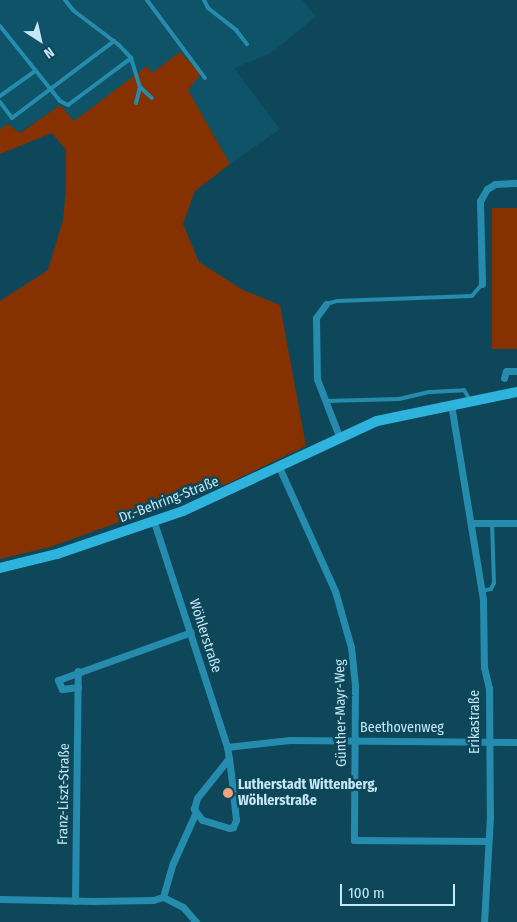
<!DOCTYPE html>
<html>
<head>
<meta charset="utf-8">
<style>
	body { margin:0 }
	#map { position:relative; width:517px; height:922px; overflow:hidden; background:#0d4759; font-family:"Fira Sans Condensed",sans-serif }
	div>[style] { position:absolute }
	.built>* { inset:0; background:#0e5368 }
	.green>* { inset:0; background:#863200; transform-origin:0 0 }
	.lane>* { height:4px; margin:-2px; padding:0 2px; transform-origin:2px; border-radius:2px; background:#258cad }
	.street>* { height:7px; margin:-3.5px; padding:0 3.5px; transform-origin:3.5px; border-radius:3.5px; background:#258cad }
	.secondary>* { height:10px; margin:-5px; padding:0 5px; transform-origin:5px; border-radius:5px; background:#2eb3dc }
	.dots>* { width:14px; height:14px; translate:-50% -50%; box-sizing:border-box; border:2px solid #0d4759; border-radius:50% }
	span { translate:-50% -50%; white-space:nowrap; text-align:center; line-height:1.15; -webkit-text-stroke:5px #0d4759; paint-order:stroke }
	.street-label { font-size:14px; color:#c6e8f6 }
	.poi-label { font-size:14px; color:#c6e8f6; font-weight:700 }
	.left { translate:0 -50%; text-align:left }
	.north { position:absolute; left:15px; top:15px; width:50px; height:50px; -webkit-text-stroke:4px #0d4759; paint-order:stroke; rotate:145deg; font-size:14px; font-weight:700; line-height:20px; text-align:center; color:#c6e8f6 }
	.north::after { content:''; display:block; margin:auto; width:18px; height:22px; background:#c6e8f6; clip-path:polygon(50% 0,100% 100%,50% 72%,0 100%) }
	.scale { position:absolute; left:340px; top:884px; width:115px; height:22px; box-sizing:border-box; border:2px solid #c6e8f6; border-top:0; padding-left:6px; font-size:15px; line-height:18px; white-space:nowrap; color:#c6e8f6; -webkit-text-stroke:4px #0d4759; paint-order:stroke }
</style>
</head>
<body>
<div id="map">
	<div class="built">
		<i style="clip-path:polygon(0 0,302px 0,316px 16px,271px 53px,234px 68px,280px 129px,230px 164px,188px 90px,152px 74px,147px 67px,74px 121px,60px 105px,19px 133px,8px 124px,0 129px)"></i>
	</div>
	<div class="green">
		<i style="clip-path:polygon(180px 52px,201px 74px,188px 90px,230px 164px,195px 191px,183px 224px,199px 262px,243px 290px,280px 305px,306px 446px,229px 483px,50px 547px,0 559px,0 301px,48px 270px,63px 220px,66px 188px,66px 150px,52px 133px,0 154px,0 129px,8px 124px,20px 133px,60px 105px,74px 121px,147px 66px,152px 73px)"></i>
		<i style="left:492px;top:208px;width:25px;height:141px"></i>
	</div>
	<div class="lane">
		<i style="left:65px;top:0;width:14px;rotate:51deg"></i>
		<i style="left:74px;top:11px;width:56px;rotate:37.1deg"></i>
		<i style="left:119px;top:45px;width:18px;rotate:47deg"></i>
		<i style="left:131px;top:58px;width:30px;rotate:73deg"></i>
		<i style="left:140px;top:87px;width:16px;rotate:43deg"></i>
		<i style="left:147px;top:0;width:97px;rotate:53.4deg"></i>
		<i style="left:204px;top:0;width:9px;rotate:63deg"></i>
		<i style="left:208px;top:8px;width:36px;rotate:38deg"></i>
		<i style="left:236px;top:30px;width:18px;rotate:52deg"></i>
		<i style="left:0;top:26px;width:96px;rotate:51.3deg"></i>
		<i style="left:60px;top:101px;width:9px;rotate:27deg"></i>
		<i style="left:68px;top:105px;width:79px;rotate:-36.7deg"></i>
		<i style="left:0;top:96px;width:43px;rotate:-35.5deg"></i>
		<i style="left:0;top:102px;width:20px;rotate:53deg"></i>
		<i style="left:12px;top:118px;width:128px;rotate:-37deg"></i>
		<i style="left:136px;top:103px;width:16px;rotate:-76deg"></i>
		<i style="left:326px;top:304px;width:11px;rotate:-15deg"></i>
		<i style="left:337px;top:301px;width:135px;rotate:-2.1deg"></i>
		<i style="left:472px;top:296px;width:16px;rotate:-50deg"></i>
		<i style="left:326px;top:401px;width:73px;rotate:-1.6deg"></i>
		<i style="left:399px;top:399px;width:32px;rotate:-13deg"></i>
		<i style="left:430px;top:392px;width:34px;rotate:-3deg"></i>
		<i style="left:464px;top:390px;width:12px;rotate:59deg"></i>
		<i style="left:481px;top:591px;width:10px;rotate:-11deg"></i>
		<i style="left:491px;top:589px;width:7px;rotate:-63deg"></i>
		<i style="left:494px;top:583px;width:61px;rotate:-91.9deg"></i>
	</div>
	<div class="street">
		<i style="left:482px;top:284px;width:83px;rotate:-91.4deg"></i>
		<i style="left:480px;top:201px;width:14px;rotate:-60deg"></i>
		<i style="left:487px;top:189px;width:9px;rotate:-32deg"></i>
		<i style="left:495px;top:184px;width:22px;rotate:-3deg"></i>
		<i style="left:326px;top:304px;width:17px;rotate:126deg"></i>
		<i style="left:316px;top:318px;width:61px;rotate:89.1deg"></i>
		<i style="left:317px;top:379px;width:61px;rotate:68.9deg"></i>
		<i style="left:504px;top:378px;width:7px;rotate:-74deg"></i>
		<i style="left:506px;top:371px;width:11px"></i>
		<i style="left:451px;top:404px;width:198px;rotate:80.7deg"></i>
		<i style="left:483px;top:599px;width:68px;rotate:89.2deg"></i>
		<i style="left:484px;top:667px;width:22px;rotate:77deg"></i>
		<i style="left:489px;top:688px;width:128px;rotate:89.6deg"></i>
		<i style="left:490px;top:816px;width:106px;rotate:93.2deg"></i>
		<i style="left:279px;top:467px;width:136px;rotate:65.7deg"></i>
		<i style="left:335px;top:591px;width:58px;rotate:74.1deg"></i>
		<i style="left:351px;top:647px;width:39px;rotate:84deg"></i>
		<i style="left:355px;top:686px;width:154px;rotate:90.4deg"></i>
		<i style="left:354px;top:840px;width:133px;rotate:0.4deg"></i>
		<i style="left:154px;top:522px;width:237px;rotate:72deg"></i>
		<i style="left:227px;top:747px;width:11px;rotate:80deg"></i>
		<i style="left:229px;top:758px;width:16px;rotate:83deg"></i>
		<i style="left:231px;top:774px;width:46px;rotate:83.8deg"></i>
		<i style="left:236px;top:820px;width:8px;rotate:113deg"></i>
		<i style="left:233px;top:827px;width:4px;rotate:166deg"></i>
		<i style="left:229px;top:828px;width:28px;rotate:-163deg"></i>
		<i style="left:202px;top:820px;width:14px;rotate:-126deg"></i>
		<i style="left:194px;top:809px;width:11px;rotate:-75deg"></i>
		<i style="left:197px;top:798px;width:51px;rotate:-51.3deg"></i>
		<i style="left:471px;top:523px;width:46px"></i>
		<i style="left:78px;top:687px;width:16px;rotate:173deg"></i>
		<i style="left:62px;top:689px;width:10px;rotate:-114deg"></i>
		<i style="left:58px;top:680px;width:141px;rotate:-19.8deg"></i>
		<i style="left:227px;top:747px;width:63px;rotate:-6.3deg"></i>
		<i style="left:290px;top:740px;width:227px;rotate:0.5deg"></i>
		<i style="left:163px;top:897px;width:35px;rotate:-74deg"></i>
		<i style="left:173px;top:863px;width:54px;rotate:-65.8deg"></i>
		<i style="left:163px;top:897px;width:22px;rotate:27deg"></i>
		<i style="left:183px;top:907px;width:20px;rotate:49deg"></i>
		<i style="left:0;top:899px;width:94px;rotate:1.2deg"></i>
		<i style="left:94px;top:901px;width:59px;rotate:-1deg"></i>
		<i style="left:153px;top:900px;width:10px;rotate:-17deg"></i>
		<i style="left:75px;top:901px;width:230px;rotate:-89.3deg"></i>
	</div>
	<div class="secondary">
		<i style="left:0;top:568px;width:59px;rotate:-13.8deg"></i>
		<i style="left:57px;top:554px;width:133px;rotate:-18.8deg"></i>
		<i style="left:183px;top:511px;width:214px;rotate:-24.9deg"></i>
		<i style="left:377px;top:421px;width:143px;rotate:-11.7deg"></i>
	</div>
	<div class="dots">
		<i style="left:228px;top:793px;background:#f2a17e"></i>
	</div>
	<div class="street-label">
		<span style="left:169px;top:500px;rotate:-21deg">Dr.-Behring-Straße</span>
		<span style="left:205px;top:636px;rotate:72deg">Wöhlerstraße</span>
		<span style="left:341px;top:713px;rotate:-91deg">Günther-Mayr-Weg</span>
		<span style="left:475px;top:722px;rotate:-90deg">Erikastraße</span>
		<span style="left:402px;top:728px">Beethovenweg</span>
		<span style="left:64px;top:794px;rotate:-89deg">Franz-Liszt-Straße</span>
	</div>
	<div class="poi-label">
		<span class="left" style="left:238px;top:793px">Lutherstadt Wittenberg,<br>Wöhlerstraße</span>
	</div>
	<div class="north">N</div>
	<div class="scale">100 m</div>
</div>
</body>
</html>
